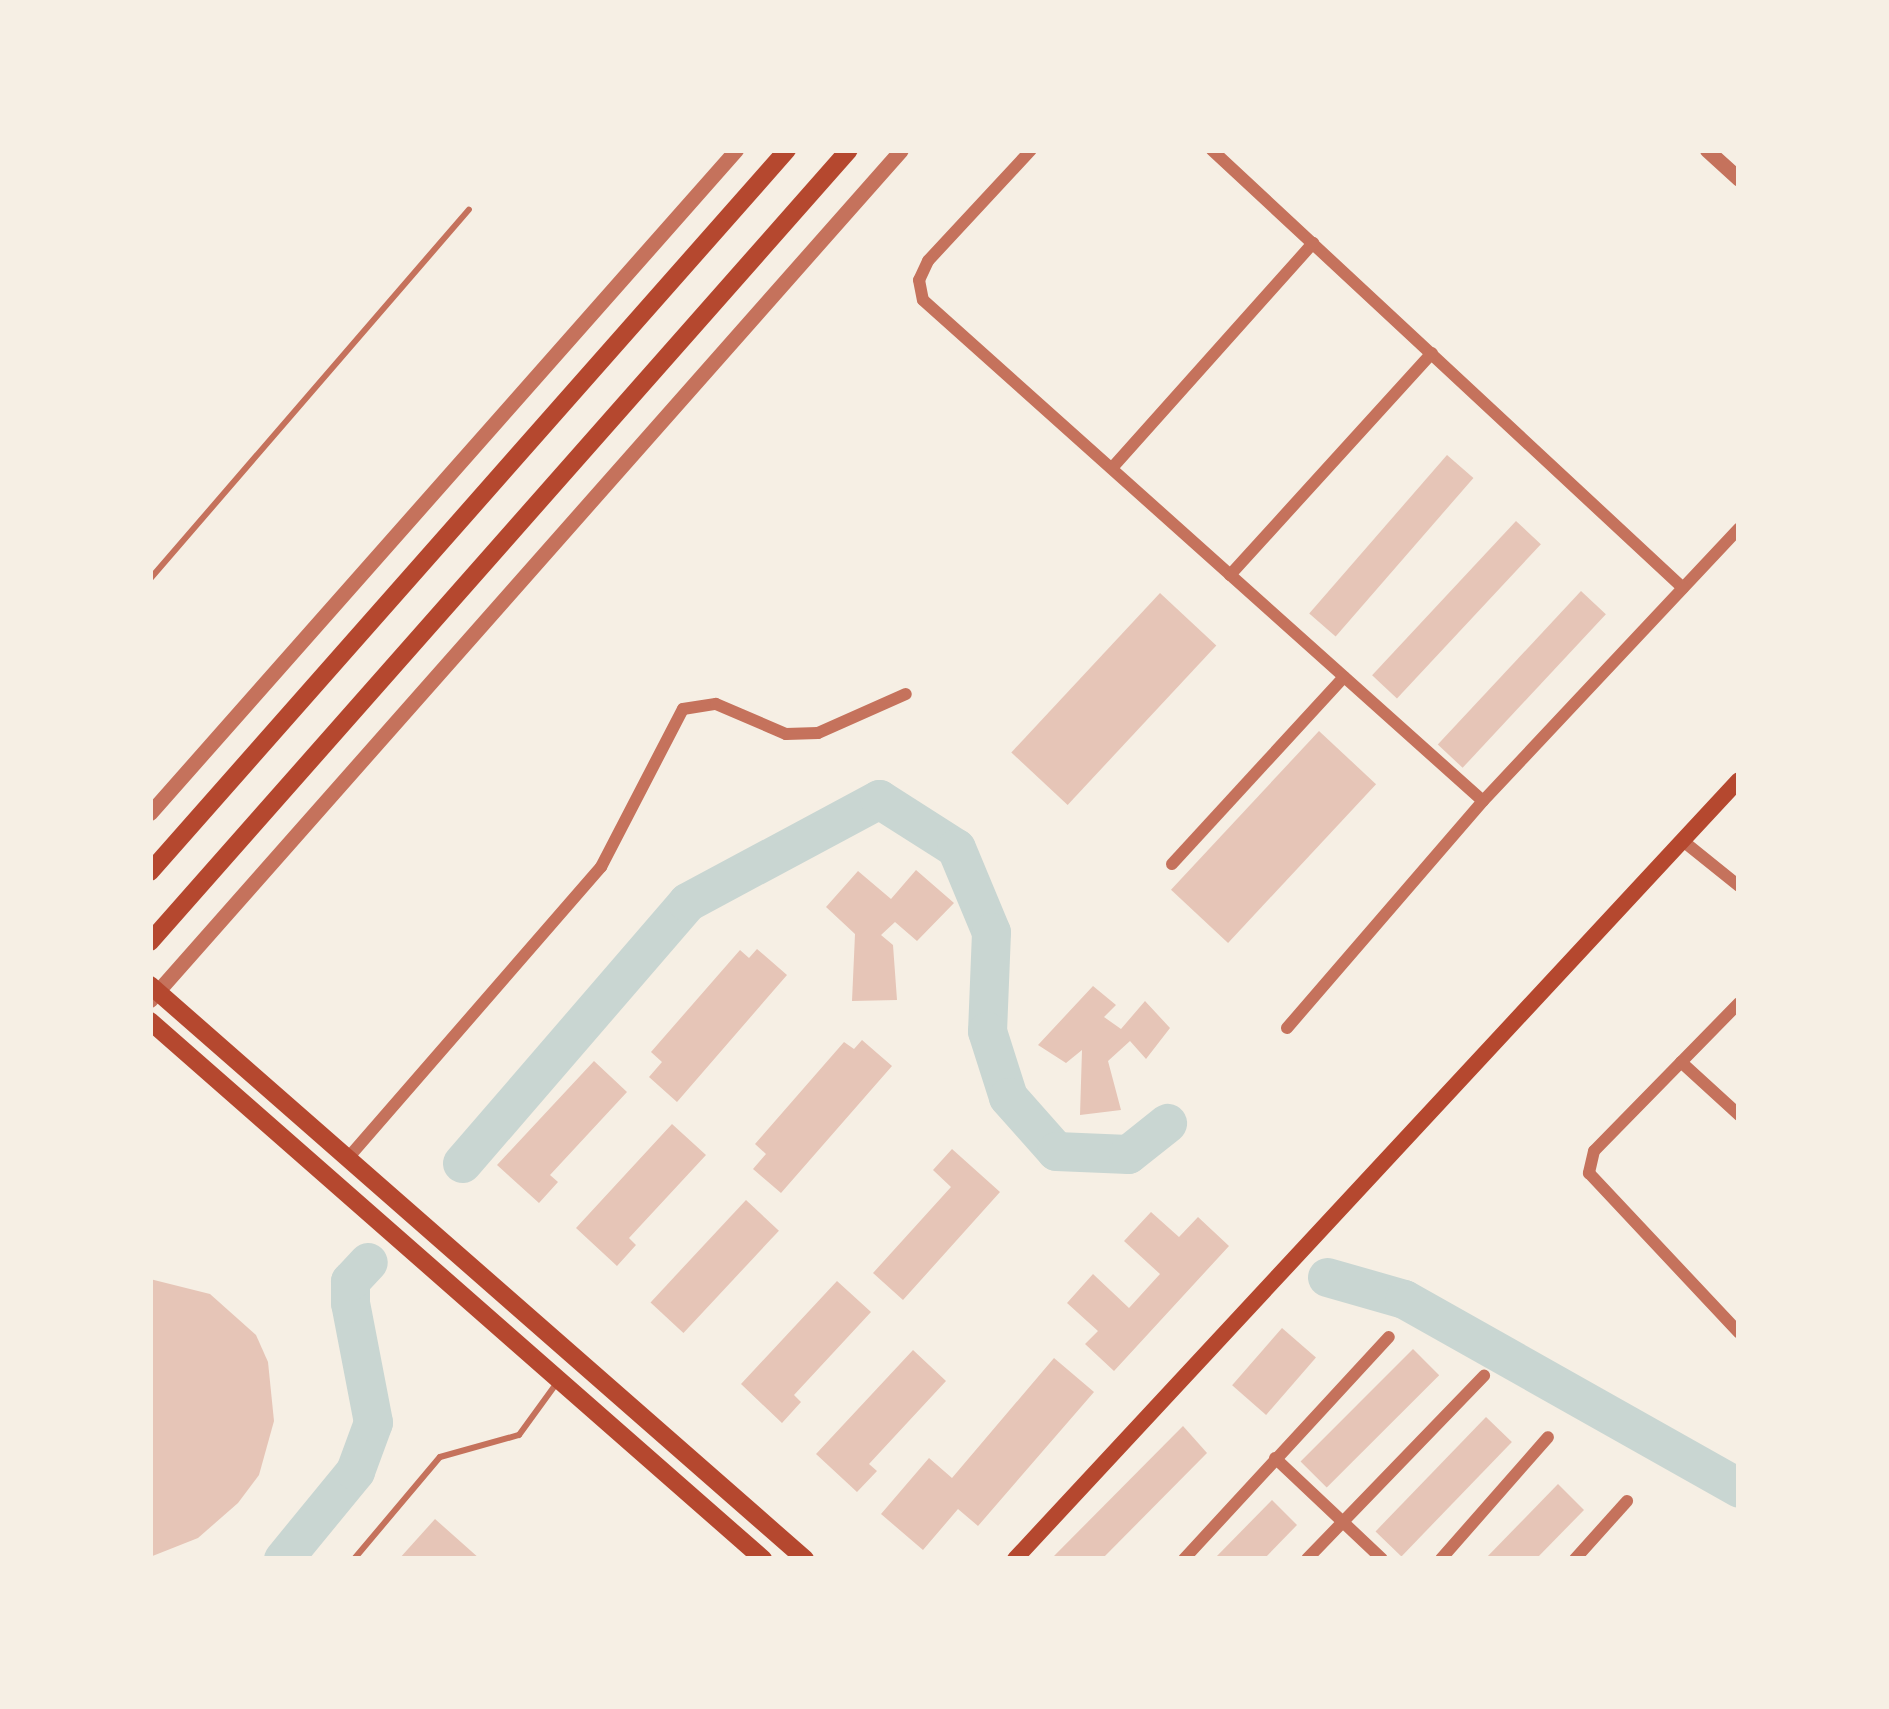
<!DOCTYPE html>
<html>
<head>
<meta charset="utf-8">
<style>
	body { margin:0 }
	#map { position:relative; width:1889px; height:1709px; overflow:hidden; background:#f6efe4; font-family:"Asap Condensed",sans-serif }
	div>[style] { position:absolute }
	.river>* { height:39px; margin:-19.5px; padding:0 19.5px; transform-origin:19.5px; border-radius:19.5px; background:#c9d6d2 }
	.building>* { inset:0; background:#e6c5b7; transform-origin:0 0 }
	.service>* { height:6px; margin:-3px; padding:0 3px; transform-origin:3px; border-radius:3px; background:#c5725c }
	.minor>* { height:12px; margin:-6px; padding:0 6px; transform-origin:6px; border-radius:6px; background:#c5725c }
	.tertiary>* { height:15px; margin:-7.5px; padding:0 7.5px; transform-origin:7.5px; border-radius:7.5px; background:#c5725c }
	.secondary>* { height:16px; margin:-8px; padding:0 8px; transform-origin:8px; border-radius:8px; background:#b5482f }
	.primary>* { height:18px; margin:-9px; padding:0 9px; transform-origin:9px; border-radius:9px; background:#b5482f }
	.trunk>* { height:18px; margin:-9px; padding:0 9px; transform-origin:9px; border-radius:9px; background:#b5482f }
	span { translate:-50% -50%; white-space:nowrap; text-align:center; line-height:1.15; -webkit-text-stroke:10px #f6efe4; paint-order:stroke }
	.frame { position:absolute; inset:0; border:153px solid #f6efe4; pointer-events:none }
</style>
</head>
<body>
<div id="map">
	<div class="river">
		<i style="left:462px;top:1163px;width:345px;rotate:-49.2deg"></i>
		<i style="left:687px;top:902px;width:218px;rotate:-28.2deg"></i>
		<i style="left:879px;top:799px;width:91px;rotate:32.5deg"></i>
		<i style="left:956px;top:848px;width:91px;rotate:67.4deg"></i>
		<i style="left:991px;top:932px;width:99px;rotate:92.3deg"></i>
		<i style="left:987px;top:1031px;width:69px;rotate:72.3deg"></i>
		<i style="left:1008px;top:1097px;width:72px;rotate:48.4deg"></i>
		<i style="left:1056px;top:1151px;width:72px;rotate:2.4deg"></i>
		<i style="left:1128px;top:1154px;width:50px;rotate:-38.5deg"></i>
		<i style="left:1327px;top:1277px;width:80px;rotate:15.9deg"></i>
		<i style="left:1404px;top:1299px;width:385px;rotate:29.4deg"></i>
		<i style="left:283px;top:1559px;width:114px;rotate:-50.7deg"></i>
		<i style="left:355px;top:1471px;width:52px;rotate:-69.8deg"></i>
		<i style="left:373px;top:1422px;width:121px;rotate:-100.9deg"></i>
		<i style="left:350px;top:1303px;width:22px;rotate:-90deg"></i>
		<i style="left:350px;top:1281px;width:26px;rotate:-47deg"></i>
	</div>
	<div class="building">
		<i style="left:1447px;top:455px;width:35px;height:210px;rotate:41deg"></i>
		<i style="left:1516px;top:521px;width:34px;height:211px;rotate:43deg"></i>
		<i style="left:1581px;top:591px;width:34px;height:210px;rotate:43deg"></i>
		<i style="left:1160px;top:593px;width:77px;height:218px;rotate:43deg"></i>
		<i style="left:1319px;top:731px;width:78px;height:217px;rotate:43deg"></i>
		<i style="clip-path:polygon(916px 870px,954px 903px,917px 941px,895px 922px,881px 935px,893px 945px,897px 1000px,852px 1001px,855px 934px,826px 907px,858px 871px,891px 899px)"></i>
		<i style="clip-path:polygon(757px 949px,787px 975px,677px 1102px,649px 1077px,662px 1062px,651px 1052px,740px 950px,749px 958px)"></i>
		<i style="clip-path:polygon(1093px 986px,1116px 1005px,1104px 1017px,1121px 1029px,1145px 1001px,1170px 1028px,1146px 1059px,1130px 1041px,1108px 1061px,1121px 1110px,1080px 1115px,1082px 1050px,1066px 1063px,1038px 1045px)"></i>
		<i style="clip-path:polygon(862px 1040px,892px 1066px,781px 1193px,753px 1169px,766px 1154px,755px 1144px,844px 1042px,854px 1049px)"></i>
		<i style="clip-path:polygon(594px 1061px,627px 1092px,550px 1175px,558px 1182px,539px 1203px,497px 1165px)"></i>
		<i style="clip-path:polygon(672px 1124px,706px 1155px,629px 1238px,636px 1245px,617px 1266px,576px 1228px)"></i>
		<i style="clip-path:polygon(952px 1149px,1000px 1192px,903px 1300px,873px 1273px,951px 1187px,933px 1170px)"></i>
		<i style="left:746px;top:1200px;width:45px;height:140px;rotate:43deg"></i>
		<i style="clip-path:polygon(1151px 1212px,1179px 1237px,1198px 1217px,1229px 1246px,1114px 1371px,1085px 1344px,1098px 1331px,1067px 1303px,1093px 1274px,1129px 1308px,1160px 1274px,1124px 1241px)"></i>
		<i style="clip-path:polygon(150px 1279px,210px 1294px,256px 1335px,268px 1362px,274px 1421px,259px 1475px,238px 1503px,198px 1538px,150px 1557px)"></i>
		<i style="clip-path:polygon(837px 1281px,871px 1312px,794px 1395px,801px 1402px,782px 1423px,741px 1384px)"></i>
		<i style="left:1282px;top:1328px;width:45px;height:76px;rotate:41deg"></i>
		<i style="left:1413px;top:1349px;width:37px;height:159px;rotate:45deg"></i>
		<i style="clip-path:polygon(913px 1350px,946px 1381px,869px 1464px,877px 1471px,857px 1492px,816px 1454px)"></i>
		<i style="clip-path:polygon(1054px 1358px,1094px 1392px,978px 1526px,958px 1509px,923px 1550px,881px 1514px,929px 1458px,952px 1478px)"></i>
		<i style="left:1486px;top:1417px;width:36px;height:159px;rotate:44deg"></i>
		<i style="clip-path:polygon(1183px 1426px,1207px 1453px,1102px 1559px,1051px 1559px)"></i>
		<i style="clip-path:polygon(1558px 1484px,1584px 1510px,1536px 1559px,1485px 1559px)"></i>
		<i style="clip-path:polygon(1272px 1500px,1297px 1525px,1264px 1559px,1214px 1559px)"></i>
		<i style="clip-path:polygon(435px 1519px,480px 1559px,399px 1559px)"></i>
	</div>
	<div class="service">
		<i style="left:150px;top:579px;width:488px;rotate:-49.2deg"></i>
		<i style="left:354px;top:1559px;width:133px;rotate:-49.9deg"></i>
		<i style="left:440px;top:1457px;width:82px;rotate:-15.6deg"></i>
		<i style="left:519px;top:1435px;width:63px;rotate:-54deg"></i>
	</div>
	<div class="minor">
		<i style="left:1031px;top:150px;width:151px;rotate:132.9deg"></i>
		<i style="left:928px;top:261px;width:21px;rotate:115deg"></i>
		<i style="left:919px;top:280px;width:20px;rotate:79deg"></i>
		<i style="left:923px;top:300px;width:751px;rotate:41.82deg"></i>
		<i style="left:1483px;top:801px;width:374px;rotate:-46.8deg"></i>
		<i style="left:1212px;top:150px;width:643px;rotate:42.92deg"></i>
		<i style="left:1112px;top:468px;width:302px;rotate:-48.2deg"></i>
		<i style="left:1230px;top:575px;width:300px;rotate:-47.7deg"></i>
		<i style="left:1683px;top:841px;width:72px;rotate:38.8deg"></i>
		<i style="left:1172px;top:864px;width:254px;rotate:-47.4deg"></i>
		<i style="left:1739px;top:1003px;width:207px;rotate:134.4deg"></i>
		<i style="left:1594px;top:1151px;width:23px;rotate:103deg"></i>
		<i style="left:1589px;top:1173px;width:219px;rotate:46.8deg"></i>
		<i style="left:1287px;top:1028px;width:300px;rotate:-49.2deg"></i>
		<i style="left:1681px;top:1062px;width:79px;rotate:42.4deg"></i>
		<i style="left:348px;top:1158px;width:386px;rotate:-49deg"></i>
		<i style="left:601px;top:867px;width:178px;rotate:-62.6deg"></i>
		<i style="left:683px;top:709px;width:33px;rotate:-9deg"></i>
		<i style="left:716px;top:704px;width:76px;rotate:23.2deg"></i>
		<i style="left:786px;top:734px;width:32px;rotate:-2deg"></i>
		<i style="left:818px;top:733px;width:96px;rotate:-23.9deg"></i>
		<i style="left:1275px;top:1458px;width:147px;rotate:43.3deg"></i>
		<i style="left:1184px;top:1559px;width:302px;rotate:-47.3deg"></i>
		<i style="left:1307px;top:1559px;width:255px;rotate:-46deg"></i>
		<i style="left:1441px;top:1559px;width:162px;rotate:-48.7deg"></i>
		<i style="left:1575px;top:1559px;width:78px;rotate:-48.1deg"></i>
	</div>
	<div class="tertiary">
		<i style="left:1707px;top:150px;width:43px;rotate:42.2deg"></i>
		<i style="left:150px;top:813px;width:885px;rotate:-48.53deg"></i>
		<i style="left:150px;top:1000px;width:1134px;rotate:-48.54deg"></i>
	</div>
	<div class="secondary">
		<i style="left:1015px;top:1559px;width:1063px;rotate:-47.1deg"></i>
	</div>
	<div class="primary">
		<i style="left:150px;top:985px;width:871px;rotate:41.23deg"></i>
		<i style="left:150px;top:1021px;width:816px;rotate:41.27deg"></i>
	</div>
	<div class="trunk">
		<i style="left:150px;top:872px;width:963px;rotate:-48.58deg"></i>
		<i style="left:150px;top:942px;width:1056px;rotate:-48.57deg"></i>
	</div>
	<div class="frame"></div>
</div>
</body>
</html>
